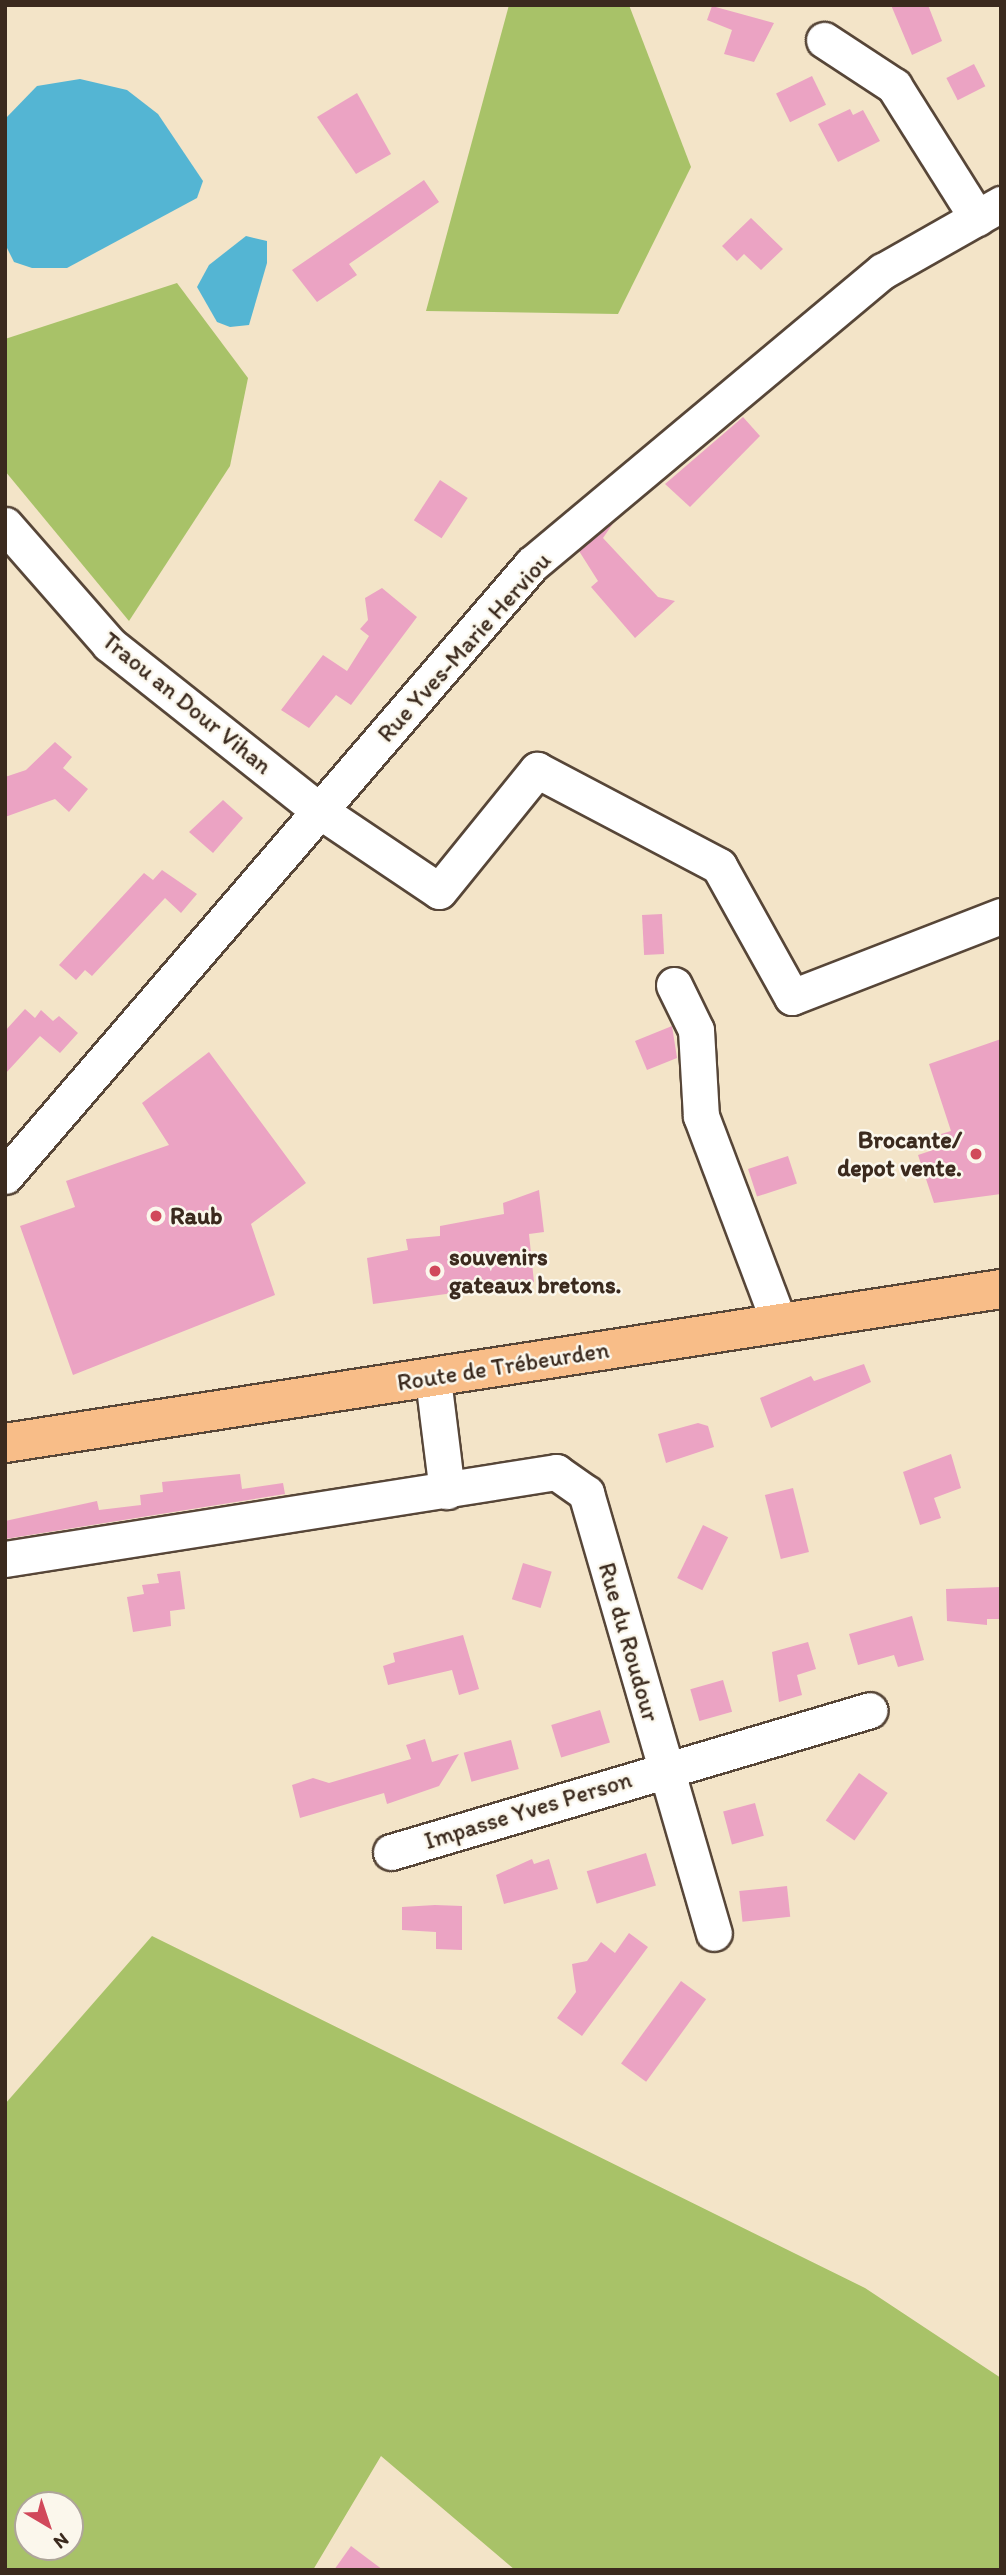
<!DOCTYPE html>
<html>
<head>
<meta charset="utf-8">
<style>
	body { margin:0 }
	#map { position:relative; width:1006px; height:2575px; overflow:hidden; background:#f3e4c8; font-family:Itim,sans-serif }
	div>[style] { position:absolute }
	.green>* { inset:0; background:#a8c268 }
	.water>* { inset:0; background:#54b5d3 }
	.building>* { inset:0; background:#eba3c3; transform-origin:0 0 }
	.roads { filter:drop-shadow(2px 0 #574638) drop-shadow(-2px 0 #574638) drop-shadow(0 2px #574638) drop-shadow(0 -2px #574638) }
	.minor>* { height:35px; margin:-17.5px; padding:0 17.5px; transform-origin:17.5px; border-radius:17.5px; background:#fff }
	.major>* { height:38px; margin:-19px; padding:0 19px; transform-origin:19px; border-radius:19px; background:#f8bd88 }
	.dots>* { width:19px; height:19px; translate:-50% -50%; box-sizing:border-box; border:4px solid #fbf7ec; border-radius:50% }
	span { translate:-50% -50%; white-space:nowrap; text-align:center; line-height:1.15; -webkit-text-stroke:5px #fbf7ec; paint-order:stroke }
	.street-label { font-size:24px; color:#3b2a1e }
	.poi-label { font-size:24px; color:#3b2a1e; font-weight:700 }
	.right { translate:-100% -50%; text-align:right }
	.left { translate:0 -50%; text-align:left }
	.frame { position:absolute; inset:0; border:7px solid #3b2a1e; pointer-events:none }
	.north { position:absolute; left:14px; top:2491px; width:70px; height:70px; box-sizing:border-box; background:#fbf7ec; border:2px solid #aea59a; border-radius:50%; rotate:141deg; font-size:19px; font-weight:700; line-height:28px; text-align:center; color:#3b2a1e }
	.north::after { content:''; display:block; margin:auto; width:24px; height:32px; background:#d1495b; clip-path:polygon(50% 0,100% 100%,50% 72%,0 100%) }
</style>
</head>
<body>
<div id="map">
	<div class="green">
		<i style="clip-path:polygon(509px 5px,629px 5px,691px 167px,618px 314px,426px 311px)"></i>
		<i style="clip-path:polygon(177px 283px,248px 378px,230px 466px,129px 621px,5px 471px,5px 339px)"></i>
		<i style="clip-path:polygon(evenodd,152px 1936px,865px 2288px,1001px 2378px,1001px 2570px,515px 2570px,381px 2456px,313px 2570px,5px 2570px,5px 2104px,152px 1936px,28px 2505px,70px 2505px,70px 2547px,28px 2547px,28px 2505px)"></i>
	</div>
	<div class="water">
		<i style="clip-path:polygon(80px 79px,127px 90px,158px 114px,203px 181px,197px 198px,67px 268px,32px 268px,14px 262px,5px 244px,5px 119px,37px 86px)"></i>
		<i style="clip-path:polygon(246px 236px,267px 241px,267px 263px,249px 325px,230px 327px,217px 322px,197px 287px,209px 265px)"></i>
	</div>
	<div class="building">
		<i style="clip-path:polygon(891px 5px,928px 5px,942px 41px,912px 55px)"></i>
		<i style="clip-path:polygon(712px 6px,774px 23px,754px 62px,724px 54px,732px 30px,707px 20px)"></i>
		<i style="left:974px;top:64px;width:25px;height:31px;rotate:63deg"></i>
		<i style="left:812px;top:76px;width:32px;height:40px;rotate:64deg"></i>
		<i style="clip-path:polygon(357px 93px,391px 154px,356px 174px,317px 117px)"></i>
		<i style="clip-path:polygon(850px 109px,853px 115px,863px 110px,880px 141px,838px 162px,818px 124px)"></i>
		<i style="clip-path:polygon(424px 180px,439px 202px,349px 264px,357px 275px,317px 302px,292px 270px)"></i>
		<i style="clip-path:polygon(751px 218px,783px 249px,761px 270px,744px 254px,737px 261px,722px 246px)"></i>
		<i style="clip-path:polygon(743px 417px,760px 436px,690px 507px,665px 484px)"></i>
		<i style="left:440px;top:480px;width:33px;height:48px;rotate:33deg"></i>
		<i style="clip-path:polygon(614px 522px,603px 538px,658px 597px,675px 601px,635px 638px,591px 587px,598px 581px,579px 551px)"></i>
		<i style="clip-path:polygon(382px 588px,417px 617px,351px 705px,336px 695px,309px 728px,281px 710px,323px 655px,347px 671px,369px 636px,360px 629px,368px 620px,365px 598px)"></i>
		<i style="clip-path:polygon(55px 742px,72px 757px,63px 768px,88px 789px,69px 812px,55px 799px,5px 817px,5px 777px,26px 770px)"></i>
		<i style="clip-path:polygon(223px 800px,243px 818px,213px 853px,189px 832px)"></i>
		<i style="clip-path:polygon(162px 870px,197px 894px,181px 913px,165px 898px,92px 976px,85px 970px,76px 980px,59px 965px,144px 873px,153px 880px)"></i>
		<i style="left:662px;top:914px;width:40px;height:20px;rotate:87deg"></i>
		<i style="clip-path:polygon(25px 1009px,35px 1018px,41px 1010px,53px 1021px,59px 1016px,78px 1033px,60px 1053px,40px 1036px,5px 1074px,5px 1031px)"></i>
		<i style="clip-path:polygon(672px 1026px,677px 1058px,647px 1070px,635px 1041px)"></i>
		<i style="clip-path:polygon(1001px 1039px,1001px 1194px,934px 1203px,918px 1155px,945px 1146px,941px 1134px,951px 1131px,929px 1064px)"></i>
		<i style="clip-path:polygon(209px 1052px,306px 1183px,251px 1224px,275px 1295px,73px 1375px,20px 1226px,75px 1207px,66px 1181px,169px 1145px,142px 1103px)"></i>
		<i style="left:788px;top:1156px;width:29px;height:42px;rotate:72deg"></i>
		<i style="clip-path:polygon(539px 1190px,544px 1232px,529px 1234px,534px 1282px,373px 1304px,367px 1258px,408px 1250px,406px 1239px,440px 1236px,440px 1226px,504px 1214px,503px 1203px)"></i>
		<i style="clip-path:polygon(864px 1364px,871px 1382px,771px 1428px,760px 1398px,811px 1376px,814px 1381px)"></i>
		<i style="clip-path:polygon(698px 1423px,708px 1426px,714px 1447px,666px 1463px,658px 1434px)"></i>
		<i style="clip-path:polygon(951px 1454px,961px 1488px,934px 1498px,941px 1518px,920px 1525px,903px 1472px)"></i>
		<i style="clip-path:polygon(240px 1474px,242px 1489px,283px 1483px,285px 1494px,5px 1539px,5px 1521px,97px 1501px,99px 1510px,141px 1505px,140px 1495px,163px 1492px,162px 1482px)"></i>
		<i style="left:793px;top:1488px;width:66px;height:29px;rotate:76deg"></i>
		<i style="left:703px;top:1525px;width:28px;height:59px;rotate:26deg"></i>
		<i style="left:523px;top:1563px;width:30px;height:38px;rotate:17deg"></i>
		<i style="clip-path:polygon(180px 1571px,185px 1609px,170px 1611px,171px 1626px,133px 1632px,127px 1597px,144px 1594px,142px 1585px,159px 1583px,157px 1574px)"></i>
		<i style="clip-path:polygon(1001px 1587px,1001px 1619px,987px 1619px,987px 1625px,947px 1621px,946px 1589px)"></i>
		<i style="clip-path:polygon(912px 1616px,924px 1660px,898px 1667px,894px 1655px,858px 1665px,849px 1634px)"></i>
		<i style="clip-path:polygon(463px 1635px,479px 1689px,459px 1695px,452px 1670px,388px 1685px,383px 1666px,395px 1662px,393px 1653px)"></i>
		<i style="clip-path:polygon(808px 1642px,816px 1669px,797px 1675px,802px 1695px,779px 1702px,772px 1652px)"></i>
		<i style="left:723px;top:1680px;width:33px;height:34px;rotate:74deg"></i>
		<i style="left:600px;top:1710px;width:34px;height:51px;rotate:73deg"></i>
		<i style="clip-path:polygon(425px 1739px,432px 1762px,459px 1754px,439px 1786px,387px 1804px,384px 1793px,300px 1818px,292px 1785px,313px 1778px,329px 1783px,411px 1759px,406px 1745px)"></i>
		<i style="left:511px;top:1740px;width:30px;height:49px;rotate:75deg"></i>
		<i style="left:859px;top:1773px;width:35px;height:58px;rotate:35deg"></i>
		<i style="left:755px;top:1803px;width:34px;height:33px;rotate:75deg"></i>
		<i style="left:646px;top:1853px;width:34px;height:62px;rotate:73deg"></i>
		<i style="clip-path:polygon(532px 1859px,534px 1864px,549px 1859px,558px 1889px,504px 1904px,496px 1875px)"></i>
		<i style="left:787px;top:1886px;width:31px;height:48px;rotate:84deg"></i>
		<i style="clip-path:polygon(435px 1905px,462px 1906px,462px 1950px,436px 1949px,436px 1932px,402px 1930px,402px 1907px)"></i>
		<i style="clip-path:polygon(629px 1933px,648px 1947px,582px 2036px,557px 2018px,576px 1992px,572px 1964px,587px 1961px,601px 1942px,615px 1953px)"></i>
		<i style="left:681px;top:1981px;width:31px;height:102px;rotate:36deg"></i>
		<i style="clip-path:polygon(351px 2546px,383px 2570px,334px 2570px)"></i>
	</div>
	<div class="roads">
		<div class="minor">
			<i style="left:824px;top:40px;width:84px;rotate:33.3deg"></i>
			<i style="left:894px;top:86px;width:156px;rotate:57.8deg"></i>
			<i style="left:5px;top:525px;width:158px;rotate:48.8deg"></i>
			<i style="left:109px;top:644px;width:269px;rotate:38.4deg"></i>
			<i style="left:320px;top:811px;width:143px;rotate:33.9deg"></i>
			<i style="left:439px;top:891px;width:156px;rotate:-51deg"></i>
			<i style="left:537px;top:770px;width:206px;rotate:27.8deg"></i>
			<i style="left:719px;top:866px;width:150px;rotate:60.9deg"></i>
			<i style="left:792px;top:997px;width:224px;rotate:-21.2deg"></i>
			<i style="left:674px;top:985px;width:50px;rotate:63.9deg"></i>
			<i style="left:696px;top:1030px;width:86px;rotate:86.7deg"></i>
			<i style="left:701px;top:1116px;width:218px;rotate:69.3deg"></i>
			<i style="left:5px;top:1176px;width:808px;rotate:-49.27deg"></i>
			<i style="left:532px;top:564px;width:457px;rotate:-39.9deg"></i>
			<i style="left:883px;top:271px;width:136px;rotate:-29.6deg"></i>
			<i style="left:433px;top:1379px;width:113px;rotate:82.9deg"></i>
			<i style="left:5px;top:1559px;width:558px;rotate:-8.97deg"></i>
			<i style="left:556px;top:1472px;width:37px;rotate:35deg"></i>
			<i style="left:586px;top:1493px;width:458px;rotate:73.8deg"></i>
			<i style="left:391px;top:1852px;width:499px;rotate:-16.5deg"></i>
		</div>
		<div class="major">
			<i style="left:5px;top:1443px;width:1008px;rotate:-8.79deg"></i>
		</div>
	</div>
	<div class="dots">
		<i style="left:976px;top:1154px;background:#d1495b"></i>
		<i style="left:156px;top:1216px;background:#d1495b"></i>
		<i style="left:435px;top:1271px;background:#d1495b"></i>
	</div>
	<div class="street-label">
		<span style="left:464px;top:647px;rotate:-48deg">Rue Yves-Marie Herviou</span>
		<span style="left:187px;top:703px;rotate:39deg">Traou an Dour Vihan</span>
		<span style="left:503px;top:1366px;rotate:-9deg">Route de Trébeurden</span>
		<span style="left:629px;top:1642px;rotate:74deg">Rue du Roudour</span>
		<span style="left:528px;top:1810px;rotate:-17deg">Impasse Yves Person</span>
	</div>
	<div class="poi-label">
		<span class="right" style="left:962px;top:1154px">Brocante/<br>depot vente.</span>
		<span class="left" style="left:170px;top:1216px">Raub</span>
		<span class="left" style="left:449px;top:1271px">souvenirs<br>gateaux bretons.</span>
	</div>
	<div class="frame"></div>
	<div class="north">N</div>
</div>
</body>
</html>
